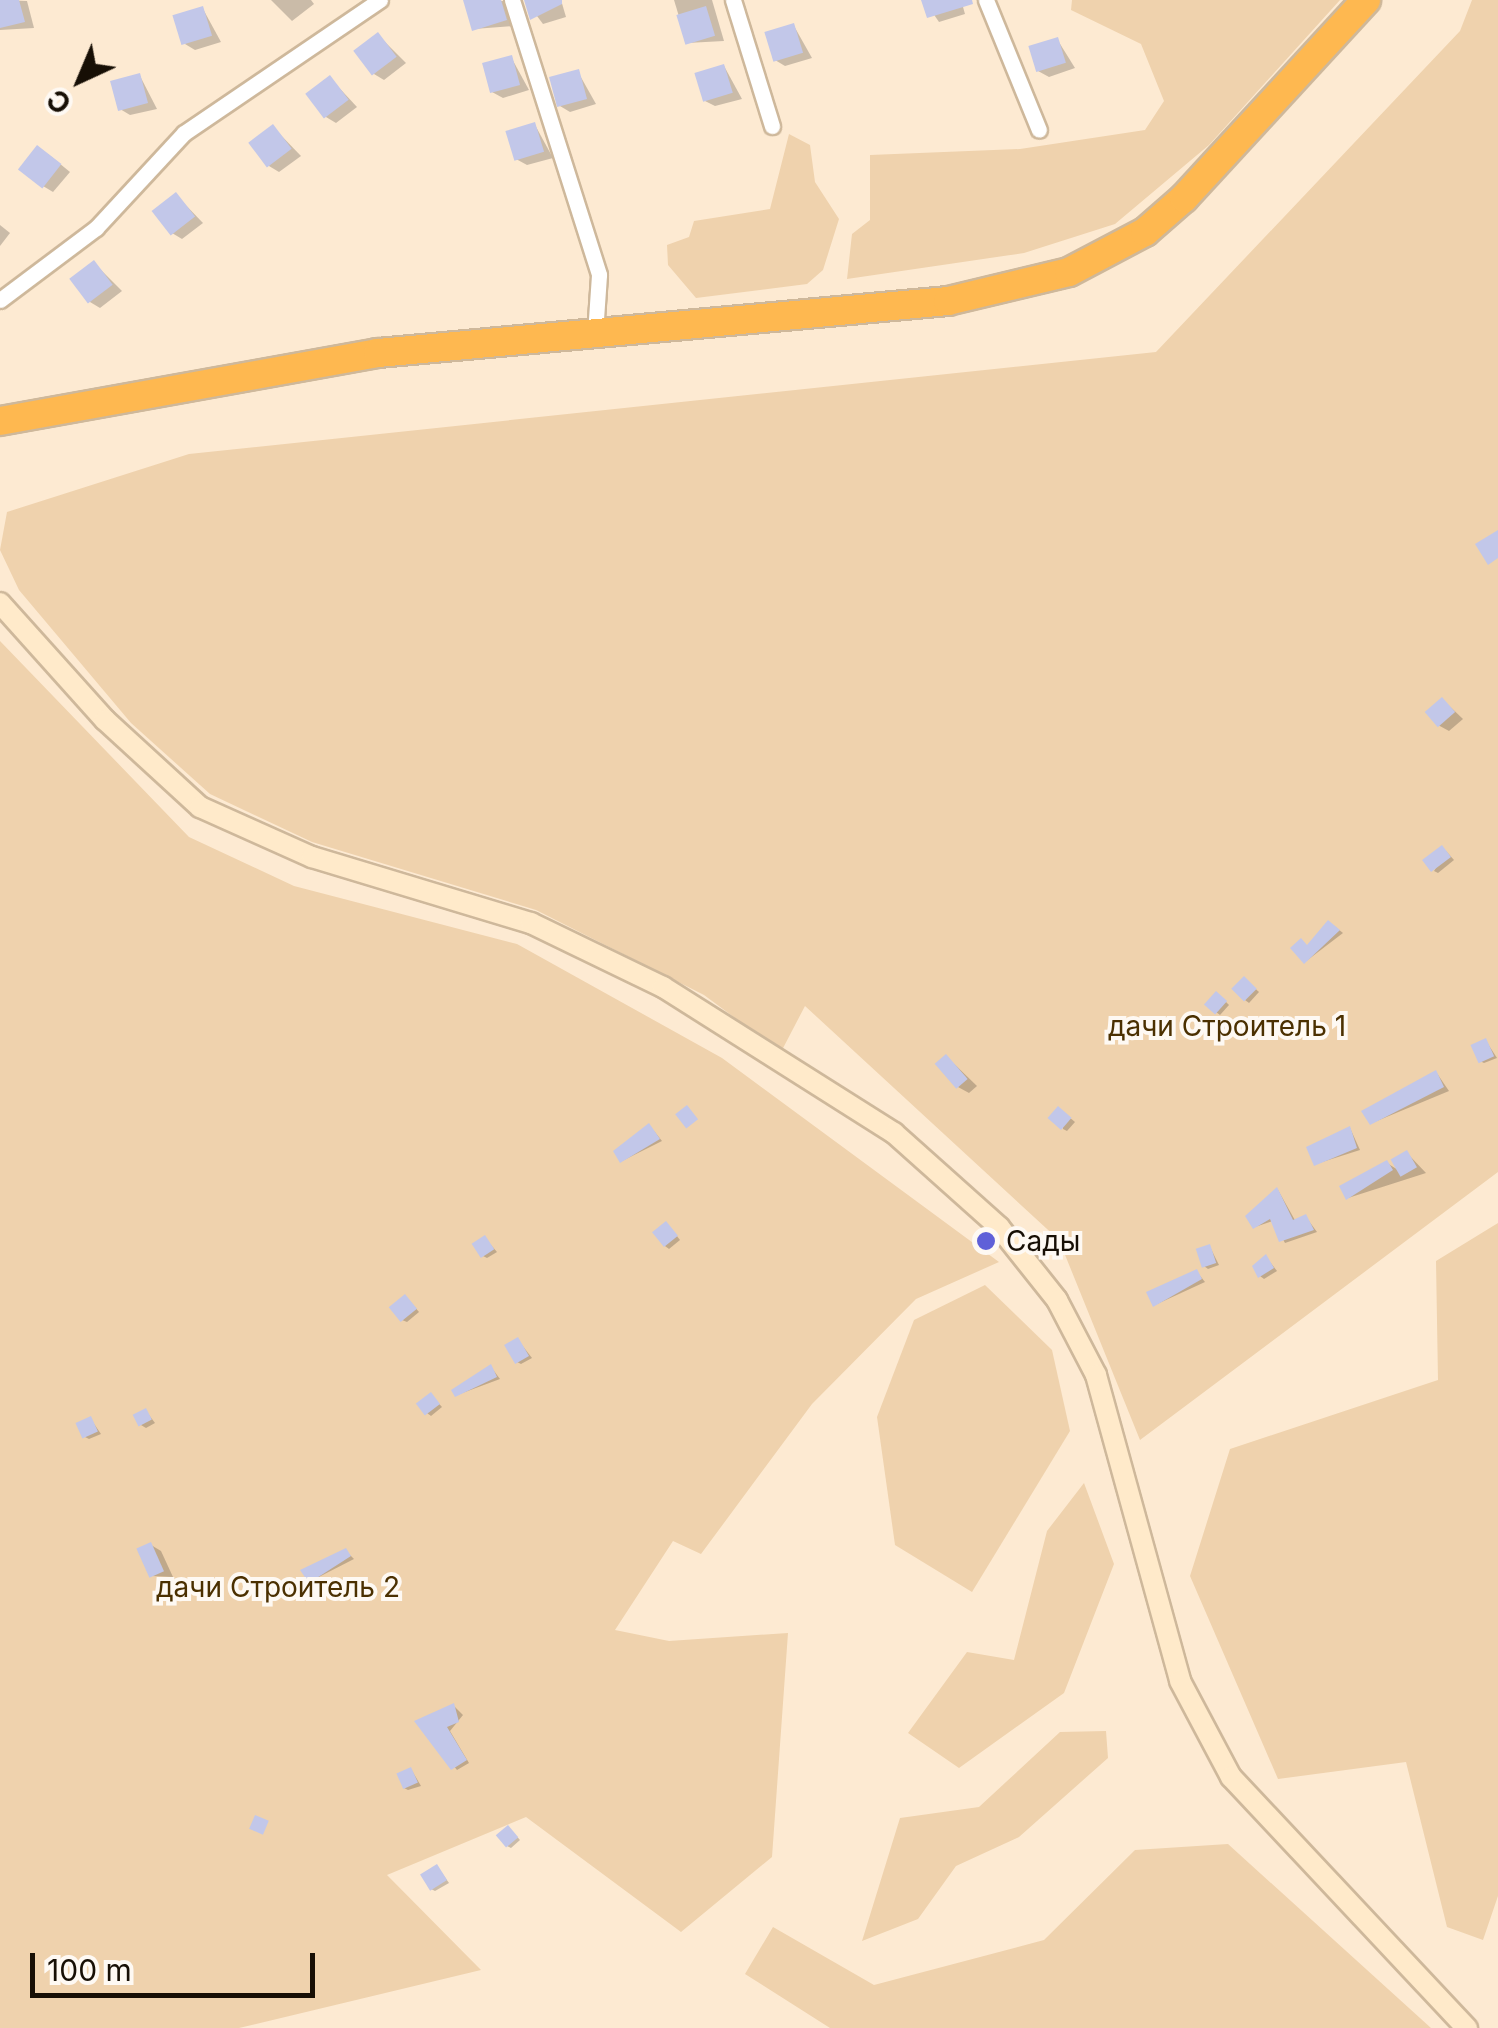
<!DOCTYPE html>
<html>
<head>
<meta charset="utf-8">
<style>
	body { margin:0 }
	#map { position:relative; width:1498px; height:2028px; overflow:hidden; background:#fdead2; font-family:Inter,sans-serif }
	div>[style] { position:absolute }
	.green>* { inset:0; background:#efd2ad }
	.shadow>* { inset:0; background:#0003 }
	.building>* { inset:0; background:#c2c7e9; transform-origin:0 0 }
	.roads { filter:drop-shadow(2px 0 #ceb89b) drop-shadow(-2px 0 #ceb89b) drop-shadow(0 2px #ceb89b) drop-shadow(0 -2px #ceb89b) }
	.street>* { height:15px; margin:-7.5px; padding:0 7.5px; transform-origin:7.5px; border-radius:7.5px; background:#fff }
	.secondary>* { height:20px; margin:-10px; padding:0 10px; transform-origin:10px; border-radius:10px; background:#ffeaca }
	.highway>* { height:28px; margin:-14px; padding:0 14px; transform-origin:14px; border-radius:14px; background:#feb850 }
	.dots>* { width:28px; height:28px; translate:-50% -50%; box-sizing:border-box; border:5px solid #fef9f3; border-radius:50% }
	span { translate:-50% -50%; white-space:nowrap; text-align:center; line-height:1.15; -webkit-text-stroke:8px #fef9f3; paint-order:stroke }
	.park-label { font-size:28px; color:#4b3001 }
	.poi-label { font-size:28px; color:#170f05 }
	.left { translate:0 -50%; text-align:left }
	.north { position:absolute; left:30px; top:30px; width:100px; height:100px; -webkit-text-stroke:8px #fef9f3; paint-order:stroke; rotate:224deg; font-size:28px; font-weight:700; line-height:40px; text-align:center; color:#170f05 }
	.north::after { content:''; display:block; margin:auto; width:35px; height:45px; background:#170f05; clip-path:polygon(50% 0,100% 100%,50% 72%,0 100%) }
	.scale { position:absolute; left:30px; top:1953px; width:285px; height:45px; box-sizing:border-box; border:5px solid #170f05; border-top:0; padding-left:12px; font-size:30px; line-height:35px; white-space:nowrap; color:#170f05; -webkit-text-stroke:8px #fef9f3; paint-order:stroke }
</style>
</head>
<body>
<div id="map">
	<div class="green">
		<i style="clip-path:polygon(1072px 0,1340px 0,1209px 145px,1115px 224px,1024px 253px,847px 279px,852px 234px,870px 220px,870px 155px,1020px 149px,1145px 130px,1164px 101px,1141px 44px,1071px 10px)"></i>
		<i style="clip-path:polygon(1472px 0,1498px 0,1498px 1172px,1140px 1440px,1059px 1240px,805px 1006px,781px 1052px,704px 995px,536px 910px,312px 842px,210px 794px,131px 723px,19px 590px,0 550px,7px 512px,189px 454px,1156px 352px,1460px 31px)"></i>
		<i style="clip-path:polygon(789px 134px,810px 145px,815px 182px,839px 219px,823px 270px,807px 284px,696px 298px,668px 265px,667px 245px,689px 237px,694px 221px,770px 209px)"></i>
		<i style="clip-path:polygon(0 641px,189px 837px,294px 886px,517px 944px,722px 1058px,999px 1262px,916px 1299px,812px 1404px,701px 1554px,673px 1541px,615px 1630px,669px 1641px,788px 1633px,772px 1857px,681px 1932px,526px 1817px,387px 1875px,481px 1970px,239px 2028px,0 2028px)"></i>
		<i style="clip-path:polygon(1498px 1223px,1498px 1896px,1483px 1940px,1447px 1927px,1406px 1762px,1278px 1779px,1190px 1576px,1230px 1449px,1438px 1380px,1436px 1261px)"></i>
		<i style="clip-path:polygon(985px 1285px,1052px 1350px,1070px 1431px,972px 1592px,895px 1545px,877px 1417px,914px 1320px)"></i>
		<i style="clip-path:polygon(1084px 1483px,1114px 1564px,1064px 1693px,959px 1768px,908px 1733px,967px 1652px,1014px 1660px,1047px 1531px)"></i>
		<i style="clip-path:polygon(1106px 1731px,1108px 1758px,1019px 1837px,956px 1866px,918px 1919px,862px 1941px,900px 1818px,979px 1807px,1060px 1732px)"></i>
		<i style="clip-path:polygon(1228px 1844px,1431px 2028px,830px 2028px,745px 1974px,773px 1927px,874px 1985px,1044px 1940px,1135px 1850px)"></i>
	</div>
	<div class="shadow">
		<i style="clip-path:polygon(0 0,27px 1px,34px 28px,0 30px)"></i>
		<i style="clip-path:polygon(271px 0,311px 0,314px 4px,292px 21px)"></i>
		<i style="clip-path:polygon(475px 0,503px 1px,515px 26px,474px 29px)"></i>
		<i style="clip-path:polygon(525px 0,561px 0,566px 17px,543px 24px)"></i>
		<i style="clip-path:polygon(674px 0,712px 0,724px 41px,687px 43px)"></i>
		<i style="clip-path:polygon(924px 0,961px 0,965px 14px,939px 22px)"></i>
		<i style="clip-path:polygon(203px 9px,221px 42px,195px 50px,185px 44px)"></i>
		<i style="clip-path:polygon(794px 26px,812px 58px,785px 66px,775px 60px)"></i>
		<i style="clip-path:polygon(378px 35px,406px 63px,384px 80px,374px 74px)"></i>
		<i style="clip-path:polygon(1057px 39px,1075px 68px,1049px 77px,1038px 71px)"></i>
		<i style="clip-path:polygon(511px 57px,529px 90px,503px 98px,492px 92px)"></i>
		<i style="clip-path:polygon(724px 66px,742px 99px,715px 106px,705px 101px)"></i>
		<i style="clip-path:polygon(578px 72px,596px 104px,570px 112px,560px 106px)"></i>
		<i style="clip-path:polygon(140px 76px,157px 109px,130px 115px,120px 109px)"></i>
		<i style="clip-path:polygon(330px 78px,357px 107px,336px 123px,326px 117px)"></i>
		<i style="clip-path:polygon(535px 125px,553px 158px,527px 165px,516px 159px)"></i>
		<i style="clip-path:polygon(273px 127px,301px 156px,279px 172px,269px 166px)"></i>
		<i style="clip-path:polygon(48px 154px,70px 172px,53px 192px,43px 186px)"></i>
		<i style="clip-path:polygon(176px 195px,203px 223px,182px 239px,172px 233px)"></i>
		<i style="clip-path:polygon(0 225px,10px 233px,0 246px)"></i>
		<i style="clip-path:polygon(94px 263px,122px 291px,100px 308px,90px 302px)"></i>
		<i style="clip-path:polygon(1443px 700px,1463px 719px,1449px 731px,1438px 725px)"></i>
		<i style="clip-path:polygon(1446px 851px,1454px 860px,1438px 873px,1434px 871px)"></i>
		<i style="clip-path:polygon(1333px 925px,1343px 933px,1305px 962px)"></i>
		<i style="clip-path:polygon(1248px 982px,1259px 992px,1249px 1003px,1245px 1000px)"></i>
		<i style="clip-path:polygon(1221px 997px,1229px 1005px,1220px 1015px,1216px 1012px)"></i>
		<i style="clip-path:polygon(1486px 1041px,1497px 1058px,1484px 1063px,1480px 1061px)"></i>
		<i style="clip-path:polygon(947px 1057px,977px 1086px,969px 1093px,958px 1087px)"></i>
		<i style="clip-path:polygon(1436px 1072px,1449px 1091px,1372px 1123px)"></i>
		<i style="clip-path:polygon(1063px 1112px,1075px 1122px,1067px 1131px,1063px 1129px)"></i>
		<i style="clip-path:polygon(650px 1126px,662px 1141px,622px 1161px)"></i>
		<i style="clip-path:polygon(1350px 1128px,1360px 1150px,1316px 1164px)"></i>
		<i style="clip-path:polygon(1407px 1153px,1426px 1173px,1348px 1198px,1387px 1163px,1398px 1170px)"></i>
		<i style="clip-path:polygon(1278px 1190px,1296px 1222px,1306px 1217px,1317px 1232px,1285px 1243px,1273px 1221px,1255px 1227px)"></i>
		<i style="clip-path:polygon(670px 1227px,680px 1240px,669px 1249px,665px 1246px)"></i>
		<i style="clip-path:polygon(485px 1238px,497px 1252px,487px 1258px,483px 1256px)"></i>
		<i style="clip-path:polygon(1210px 1247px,1219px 1265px,1208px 1269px,1204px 1266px)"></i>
		<i style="clip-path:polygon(1266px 1257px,1277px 1271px,1264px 1279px,1260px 1276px)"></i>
		<i style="clip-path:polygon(1197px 1272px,1205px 1282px,1155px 1305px)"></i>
		<i style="clip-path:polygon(409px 1300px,419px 1312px,407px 1322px,402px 1320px)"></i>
		<i style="clip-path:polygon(518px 1340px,532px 1358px,521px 1364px,517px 1362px)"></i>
		<i style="clip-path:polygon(491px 1367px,500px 1379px,457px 1395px)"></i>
		<i style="clip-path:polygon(431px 1395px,442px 1407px,431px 1416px,427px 1413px)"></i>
		<i style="clip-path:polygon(146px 1411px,155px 1423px,146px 1428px,141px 1425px)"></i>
		<i style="clip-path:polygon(90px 1418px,101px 1434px,89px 1439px,85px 1437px)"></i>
		<i style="clip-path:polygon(151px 1545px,161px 1551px,173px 1577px,152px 1576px)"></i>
		<i style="clip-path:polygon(346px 1551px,354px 1559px,311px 1581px)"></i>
		<i style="clip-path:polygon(454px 1706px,463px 1715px,450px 1731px,469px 1763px,457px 1770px,418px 1722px)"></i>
		<i style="clip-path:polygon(411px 1769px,421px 1786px,408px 1790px,404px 1788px)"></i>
		<i style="clip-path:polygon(509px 1828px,520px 1840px,511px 1848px,507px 1846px)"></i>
		<i style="clip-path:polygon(437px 1866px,449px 1883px,435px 1891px,431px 1889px)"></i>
	</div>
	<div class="building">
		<i style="clip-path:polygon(0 0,19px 0,25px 22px,0 28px)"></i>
		<i style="clip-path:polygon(463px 0,501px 0,507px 20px,472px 31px)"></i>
		<i style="clip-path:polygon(524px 0,562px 0,562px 4px,530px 20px)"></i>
		<i style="clip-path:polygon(921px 0,972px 0,973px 4px,927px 18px)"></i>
		<i style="left:203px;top:6px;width:31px;height:32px;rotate:73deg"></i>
		<i style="left:706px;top:6px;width:31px;height:31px;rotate:73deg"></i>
		<i style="left:794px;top:23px;width:31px;height:31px;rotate:73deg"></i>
		<i style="left:378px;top:32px;width:31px;height:31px;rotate:53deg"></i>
		<i style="left:1058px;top:37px;width:27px;height:31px;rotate:73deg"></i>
		<i style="left:512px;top:55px;width:31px;height:31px;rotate:75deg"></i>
		<i style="left:724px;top:64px;width:30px;height:31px;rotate:73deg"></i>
		<i style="left:579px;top:69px;width:31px;height:31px;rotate:75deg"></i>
		<i style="left:140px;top:73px;width:31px;height:31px;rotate:75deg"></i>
		<i style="left:330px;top:75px;width:31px;height:31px;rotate:53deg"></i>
		<i style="left:535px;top:122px;width:31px;height:31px;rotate:73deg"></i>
		<i style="left:273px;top:124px;width:31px;height:31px;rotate:53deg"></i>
		<i style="left:37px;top:145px;width:31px;height:31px;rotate:38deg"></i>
		<i style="left:176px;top:192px;width:31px;height:31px;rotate:52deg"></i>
		<i style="left:94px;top:260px;width:31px;height:31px;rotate:53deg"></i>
		<i style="clip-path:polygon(1498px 530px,1498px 558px,1488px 565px,1475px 544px)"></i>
		<i style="left:1442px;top:697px;width:20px;height:23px;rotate:49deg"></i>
		<i style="left:1442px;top:845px;width:15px;height:25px;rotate:53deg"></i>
		<i style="clip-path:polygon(1328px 920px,1340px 930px,1304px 964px,1290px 948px,1301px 938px,1307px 945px)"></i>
		<i style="left:1244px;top:976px;width:18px;height:18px;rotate:45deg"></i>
		<i style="left:1216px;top:991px;width:15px;height:18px;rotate:42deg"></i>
		<i style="left:1486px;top:1038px;width:20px;height:17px;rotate:66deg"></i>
		<i style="left:946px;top:1054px;width:33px;height:15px;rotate:49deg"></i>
		<i style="clip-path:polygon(1436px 1070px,1444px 1087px,1370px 1125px,1361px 1111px)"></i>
		<i style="left:687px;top:1105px;width:18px;height:15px;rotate:52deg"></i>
		<i style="left:1058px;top:1106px;width:18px;height:16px;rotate:41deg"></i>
		<i style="clip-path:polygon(649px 1123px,660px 1139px,620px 1163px,613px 1151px)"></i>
		<i style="clip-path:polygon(1350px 1126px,1357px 1148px,1314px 1166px,1306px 1147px)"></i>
		<i style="left:1407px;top:1150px;width:20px;height:19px;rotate:60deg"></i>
		<i style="clip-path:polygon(1387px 1160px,1393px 1170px,1346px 1200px,1339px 1186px)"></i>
		<i style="clip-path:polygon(1277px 1187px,1293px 1220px,1306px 1214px,1314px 1230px,1279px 1242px,1270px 1219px,1253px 1229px,1245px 1216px)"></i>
		<i style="left:666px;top:1221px;width:19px;height:18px;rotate:51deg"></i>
		<i style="left:485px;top:1235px;width:17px;height:16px;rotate:57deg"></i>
		<i style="left:1210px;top:1244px;width:20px;height:15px;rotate:72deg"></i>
		<i style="clip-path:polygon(1266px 1254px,1274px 1268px,1258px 1278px,1252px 1266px)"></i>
		<i style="clip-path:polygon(1197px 1269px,1202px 1279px,1153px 1307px,1146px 1292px)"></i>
		<i style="left:405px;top:1294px;width:19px;height:21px;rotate:51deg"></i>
		<i style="left:518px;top:1337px;width:22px;height:16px;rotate:60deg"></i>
		<i style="clip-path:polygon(491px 1364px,497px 1377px,455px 1397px,451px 1390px)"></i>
		<i style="left:431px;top:1392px;width:15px;height:19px;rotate:53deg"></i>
		<i style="left:146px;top:1408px;width:13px;height:15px;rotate:63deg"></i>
		<i style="left:91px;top:1416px;width:17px;height:17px;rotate:66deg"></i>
		<i style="left:151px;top:1542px;width:32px;height:16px;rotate:66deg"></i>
		<i style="clip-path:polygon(346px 1548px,351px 1556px,309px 1583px,300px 1570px)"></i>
		<i style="clip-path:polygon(454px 1703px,459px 1722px,447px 1727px,467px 1760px,451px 1770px,414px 1721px)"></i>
		<i style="left:411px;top:1767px;width:17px;height:16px;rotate:66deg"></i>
		<i style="left:255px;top:1815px;width:15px;height:15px;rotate:23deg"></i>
		<i style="left:508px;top:1825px;width:16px;height:16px;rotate:50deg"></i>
		<i style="left:437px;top:1864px;width:19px;height:20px;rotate:58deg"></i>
	</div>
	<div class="roads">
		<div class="street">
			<i style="left:512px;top:0;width:288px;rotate:72.4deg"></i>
			<i style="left:599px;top:275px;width:58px;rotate:93.9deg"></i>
			<i style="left:733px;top:0;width:132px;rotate:72.8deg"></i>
			<i style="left:986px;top:0;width:140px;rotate:67.8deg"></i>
			<i style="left:0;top:300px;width:120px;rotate:-36.9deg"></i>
			<i style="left:96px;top:228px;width:129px;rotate:-47.2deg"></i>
			<i style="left:184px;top:133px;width:237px;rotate:-34.2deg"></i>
		</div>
		<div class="secondary">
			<i style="left:0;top:603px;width:157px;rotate:48.1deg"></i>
			<i style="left:105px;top:720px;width:129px;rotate:42.5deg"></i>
			<i style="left:200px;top:807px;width:123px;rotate:24.1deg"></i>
			<i style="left:312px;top:857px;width:229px;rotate:16.8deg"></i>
			<i style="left:531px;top:923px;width:147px;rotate:25.9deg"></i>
			<i style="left:663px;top:987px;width:273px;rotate:32.3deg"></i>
			<i style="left:894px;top:1133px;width:141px;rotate:41.8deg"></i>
			<i style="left:999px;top:1227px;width:93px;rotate:51.5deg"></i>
			<i style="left:1057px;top:1300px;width:85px;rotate:62.5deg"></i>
			<i style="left:1096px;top:1375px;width:317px;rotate:74.6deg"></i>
			<i style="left:1180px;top:1681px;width:109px;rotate:62deg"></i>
			<i style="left:1231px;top:1777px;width:345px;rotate:46.8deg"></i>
		</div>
		<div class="highway">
			<i style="left:0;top:421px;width:384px;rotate:-10.2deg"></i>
			<i style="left:378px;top:353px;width:572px;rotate:-5.21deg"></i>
			<i style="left:948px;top:301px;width:124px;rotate:-13.5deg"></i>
			<i style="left:1069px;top:272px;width:86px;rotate:-27.8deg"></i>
			<i style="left:1145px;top:232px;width:52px;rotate:-41.1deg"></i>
			<i style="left:1184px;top:198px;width:269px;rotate:-47.4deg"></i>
		</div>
	</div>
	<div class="dots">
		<i style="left:986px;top:1241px;background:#5f60d8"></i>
	</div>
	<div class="park-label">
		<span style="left:1227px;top:1026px">дачи Строитель 1</span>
		<span style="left:278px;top:1587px">дачи Строитель 2</span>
	</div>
	<div class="poi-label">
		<span class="left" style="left:1006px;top:1241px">Сады</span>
	</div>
	<div class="north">С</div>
	<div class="scale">100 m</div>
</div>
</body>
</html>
